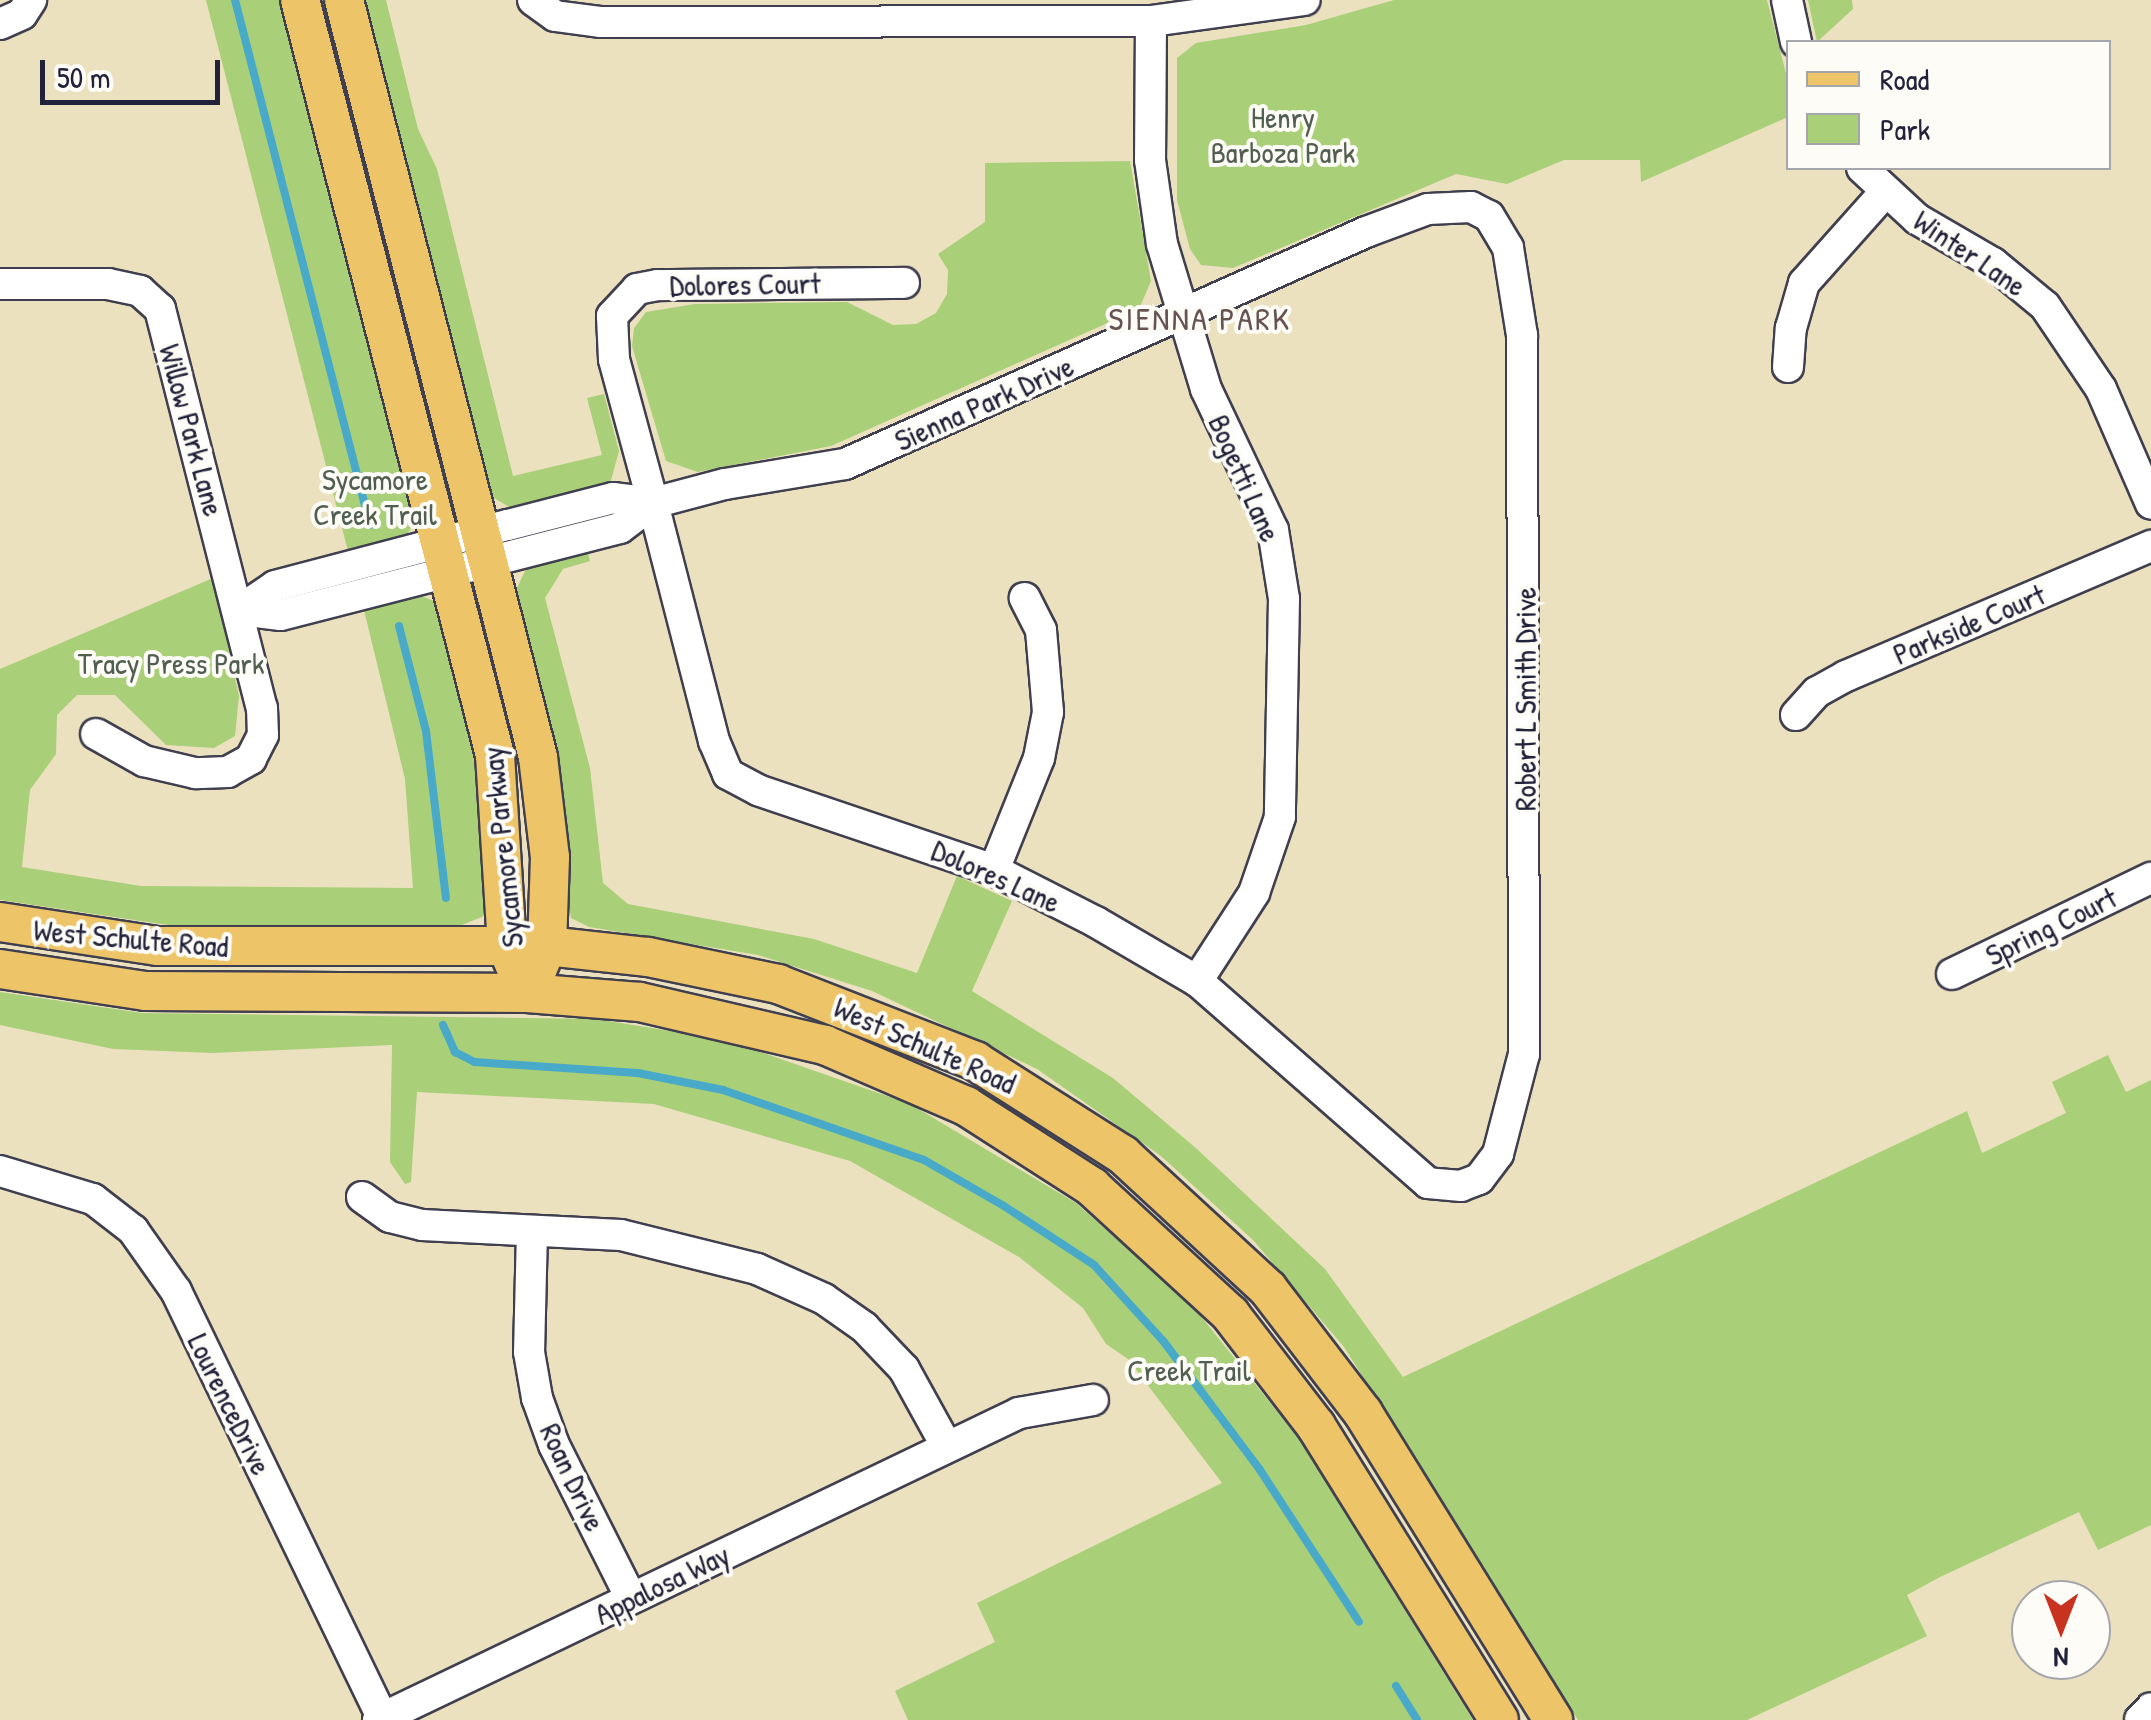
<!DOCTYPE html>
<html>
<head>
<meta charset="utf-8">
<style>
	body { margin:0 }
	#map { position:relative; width:2151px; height:1720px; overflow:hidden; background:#ece1bf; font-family:"Patrick Hand",sans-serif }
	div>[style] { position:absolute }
	.green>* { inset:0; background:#a9cf79 }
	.stream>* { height:8px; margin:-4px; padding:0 4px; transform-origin:4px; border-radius:4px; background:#48a9c8 }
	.roads { filter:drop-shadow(2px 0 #403f4f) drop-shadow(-2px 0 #403f4f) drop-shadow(0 2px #403f4f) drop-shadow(0 -2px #403f4f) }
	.minor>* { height:30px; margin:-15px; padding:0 15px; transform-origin:15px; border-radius:15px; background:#fff }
	.major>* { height:38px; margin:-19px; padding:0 19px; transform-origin:19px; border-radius:19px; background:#eec469 }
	span { translate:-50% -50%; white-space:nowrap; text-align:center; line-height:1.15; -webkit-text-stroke:8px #fdfcf7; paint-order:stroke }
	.park-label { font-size:30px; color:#515f51 }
	.street-label { font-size:30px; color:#22223b }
	.neighbourhood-label { font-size:32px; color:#675352; letter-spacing:2.5px }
	.legend { position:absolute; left:1786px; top:40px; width:325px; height:130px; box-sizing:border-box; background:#fdfcf7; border:2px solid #a5a5ac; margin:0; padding:12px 18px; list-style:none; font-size:30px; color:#22223b }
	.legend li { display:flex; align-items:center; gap:20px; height:50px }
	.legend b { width:50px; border:2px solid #a5a5ac }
	.north { position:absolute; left:2011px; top:1580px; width:100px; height:100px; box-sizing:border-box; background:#fdfcf7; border:2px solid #a5a5ac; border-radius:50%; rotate:180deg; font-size:28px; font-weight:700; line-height:40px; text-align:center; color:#22223b }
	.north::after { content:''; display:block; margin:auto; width:35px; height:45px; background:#c8321e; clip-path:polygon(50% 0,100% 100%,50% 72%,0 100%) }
	.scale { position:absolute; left:40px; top:60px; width:180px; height:45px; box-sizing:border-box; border:5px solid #22223b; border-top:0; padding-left:12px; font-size:30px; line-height:35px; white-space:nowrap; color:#22223b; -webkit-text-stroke:8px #fdfcf7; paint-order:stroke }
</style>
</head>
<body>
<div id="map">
	<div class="green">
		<i style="clip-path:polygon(206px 0,285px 0,416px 521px,403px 540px,349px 555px)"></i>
		<i style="clip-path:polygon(360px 0,386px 0,418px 129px,437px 169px,513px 476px,602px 455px,587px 398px,604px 394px,619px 451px,610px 484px,516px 511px,489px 495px)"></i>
		<i style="clip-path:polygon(1394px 0,1767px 0,1788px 81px,1788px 117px,1641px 182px,1640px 160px,1564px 160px,1507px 184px,1456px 174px,1233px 268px,1201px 265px,1190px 249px,1177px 200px,1177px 58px,1196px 43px,1306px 25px)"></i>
		<i style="clip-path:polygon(1808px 0,1852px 0,1853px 9px,1817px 42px)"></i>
		<i style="clip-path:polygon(1130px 161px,1151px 281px,1139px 309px,831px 446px,698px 472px,666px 461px,632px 346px,634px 328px,646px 312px,695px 304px,847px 302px,893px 325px,916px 324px,936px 313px,947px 294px,948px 270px,938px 254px,985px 222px,985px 163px)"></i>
		<i style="clip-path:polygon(587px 549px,590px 561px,563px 569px,545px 598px,590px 768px,603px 883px,628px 904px,814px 939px,917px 973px,957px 876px,1012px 901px,972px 991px,1113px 1078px,1197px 1149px,1325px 1269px,1403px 1377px,1967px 1111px,1982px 1153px,2066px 1113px,2052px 1082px,2108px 1055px,2126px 1092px,2151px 1080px,2151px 1525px,2098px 1550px,2079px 1512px,1940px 1577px,1907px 1595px,1927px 1636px,1747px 1720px,1578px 1720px,1344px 1347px,1253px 1240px,1161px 1156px,1037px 1069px,872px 991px,758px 955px,589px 927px,571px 918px,514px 594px,528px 565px)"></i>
		<i style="clip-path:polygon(213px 578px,239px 696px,235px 736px,214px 748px,166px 745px,115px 695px,77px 695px,57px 715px,56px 754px,30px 790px,22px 867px,141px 886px,413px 888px,405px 779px,363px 606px,417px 594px,436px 602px,476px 737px,490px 908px,482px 917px,459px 926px,168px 925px,0 900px,0 669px)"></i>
		<i style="clip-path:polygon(0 992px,142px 1013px,596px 1019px,726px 1040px,910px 1104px,1076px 1203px,1195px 1309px,1300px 1440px,1473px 1720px,908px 1720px,895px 1691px,995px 1642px,977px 1603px,1222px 1483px,1128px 1359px,1106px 1344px,1083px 1308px,1019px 1257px,850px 1161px,654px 1104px,417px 1092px,411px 1182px,405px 1184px,390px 1162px,392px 1045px,213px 1053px,113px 1049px,0 1025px)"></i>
	</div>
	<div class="stream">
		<i style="left:235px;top:0;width:542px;rotate:75.58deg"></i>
		<i style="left:399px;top:626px;width:108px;rotate:75.6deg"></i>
		<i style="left:426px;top:731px;width:168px;rotate:83.2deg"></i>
		<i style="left:443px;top:1025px;width:30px;rotate:66deg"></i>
		<i style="left:455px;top:1052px;width:22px;rotate:27deg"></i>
		<i style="left:475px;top:1062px;width:163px;rotate:3.9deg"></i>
		<i style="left:638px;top:1073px;width:87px;rotate:11.3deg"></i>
		<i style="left:723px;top:1090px;width:213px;rotate:19.2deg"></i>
		<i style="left:924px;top:1160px;width:92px;rotate:29.9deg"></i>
		<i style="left:1004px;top:1206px;width:108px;rotate:33.2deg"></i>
		<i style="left:1094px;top:1265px;width:104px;rotate:47.7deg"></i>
		<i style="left:1164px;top:1342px;width:160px;rotate:53.1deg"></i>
		<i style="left:1260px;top:1470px;width:181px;rotate:56.9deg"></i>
		<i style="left:1396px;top:1686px;width:40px;rotate:58deg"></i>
	</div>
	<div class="roads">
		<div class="minor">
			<i style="left:533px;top:0;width:27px;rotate:36deg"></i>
			<i style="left:555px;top:16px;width:45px;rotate:7.6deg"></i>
			<i style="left:600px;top:22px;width:551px;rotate:-0.1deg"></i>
			<i style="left:1151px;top:21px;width:155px;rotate:-7.8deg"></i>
			<i style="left:1787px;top:0;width:43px;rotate:77.9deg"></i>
			<i style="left:1151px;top:21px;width:139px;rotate:90.4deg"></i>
			<i style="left:1150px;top:160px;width:85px;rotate:81.9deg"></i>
			<i style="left:1162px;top:244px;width:152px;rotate:73.1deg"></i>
			<i style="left:1206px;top:389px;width:156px;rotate:64.6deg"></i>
			<i style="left:1273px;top:530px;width:70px;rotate:80.9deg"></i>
			<i style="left:1284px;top:599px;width:218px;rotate:91.1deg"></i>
			<i style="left:1280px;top:817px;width:80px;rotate:108.9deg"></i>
			<i style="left:1254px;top:893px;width:105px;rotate:122.9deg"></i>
			<i style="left:0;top:24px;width:24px;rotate:-24deg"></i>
			<i style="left:22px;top:14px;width:17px;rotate:-57deg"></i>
			<i style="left:1862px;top:168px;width:75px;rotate:42.8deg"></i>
			<i style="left:1917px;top:219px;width:88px;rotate:30.1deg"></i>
			<i style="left:1993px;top:263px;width:67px;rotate:39.6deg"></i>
			<i style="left:2045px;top:306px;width:100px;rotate:56deg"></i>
			<i style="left:2101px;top:389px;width:125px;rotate:66.5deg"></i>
			<i style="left:0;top:284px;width:108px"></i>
			<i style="left:108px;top:284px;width:33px;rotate:12deg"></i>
			<i style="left:140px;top:291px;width:27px;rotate:42deg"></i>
			<i style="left:160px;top:309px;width:412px;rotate:75.7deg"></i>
			<i style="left:262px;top:708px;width:27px;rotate:88deg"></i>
			<i style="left:263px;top:735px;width:27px;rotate:117deg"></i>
			<i style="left:251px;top:759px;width:26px;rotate:151deg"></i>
			<i style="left:228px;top:772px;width:33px;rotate:178deg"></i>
			<i style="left:195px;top:773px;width:52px;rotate:-166.8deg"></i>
			<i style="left:144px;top:761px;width:55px;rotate:-150.6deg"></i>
			<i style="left:1788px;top:367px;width:39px;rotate:-86deg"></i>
			<i style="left:1791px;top:328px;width:47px;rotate:-73.9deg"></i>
			<i style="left:1804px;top:283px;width:122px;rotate:-48.3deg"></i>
			<i style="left:240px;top:610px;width:41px;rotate:7deg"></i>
			<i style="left:281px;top:615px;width:350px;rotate:-14.4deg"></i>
			<i style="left:620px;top:528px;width:41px;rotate:-37.1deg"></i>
			<i style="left:653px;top:503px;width:74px;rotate:-14.8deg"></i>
			<i style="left:725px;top:484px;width:122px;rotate:-9.5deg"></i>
			<i style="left:845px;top:464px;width:570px;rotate:-24deg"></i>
			<i style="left:1366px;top:232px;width:66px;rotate:-20.4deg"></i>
			<i style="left:1428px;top:209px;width:43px;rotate:-2.7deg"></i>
			<i style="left:1471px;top:207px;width:20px;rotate:27deg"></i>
			<i style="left:1489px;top:216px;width:37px;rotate:59deg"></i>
			<i style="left:1508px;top:248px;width:88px;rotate:80.9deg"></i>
			<i style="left:1522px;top:335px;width:719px;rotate:89.84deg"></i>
			<i style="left:1524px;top:1054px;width:103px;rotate:104.6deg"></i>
			<i style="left:1498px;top:1154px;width:31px;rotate:127deg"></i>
			<i style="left:1479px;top:1179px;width:19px;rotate:159deg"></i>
			<i style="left:1461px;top:1186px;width:33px;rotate:-175deg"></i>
			<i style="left:1428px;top:1183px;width:307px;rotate:-138.8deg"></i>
			<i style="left:1197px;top:981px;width:117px;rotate:-149.7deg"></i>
			<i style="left:1096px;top:922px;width:114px;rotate:-153deg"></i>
			<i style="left:994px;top:870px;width:249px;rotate:-161.3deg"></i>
			<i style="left:758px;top:790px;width:34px;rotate:-152deg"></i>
			<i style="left:728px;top:774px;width:36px;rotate:-113deg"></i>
			<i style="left:714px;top:741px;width:246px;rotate:-104.4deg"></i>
			<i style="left:653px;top:503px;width:149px;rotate:-105.2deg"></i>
			<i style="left:614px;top:359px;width:43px;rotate:-92.7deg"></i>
			<i style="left:612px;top:316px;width:37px;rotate:-47deg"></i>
			<i style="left:637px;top:289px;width:21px;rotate:-11deg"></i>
			<i style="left:658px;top:285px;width:246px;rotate:-0.5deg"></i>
			<i style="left:240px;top:610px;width:42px;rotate:-34.4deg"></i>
			<i style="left:275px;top:586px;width:241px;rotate:-14.7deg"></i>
			<i style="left:508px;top:525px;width:108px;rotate:-14.4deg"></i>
			<i style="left:613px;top:498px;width:40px;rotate:7.1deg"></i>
			<i style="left:1796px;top:715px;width:31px;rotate:-48deg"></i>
			<i style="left:1817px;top:692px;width:33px;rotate:-29deg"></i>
			<i style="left:1846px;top:676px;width:332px;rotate:-23.1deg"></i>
			<i style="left:994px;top:870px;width:121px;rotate:-68.1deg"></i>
			<i style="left:1039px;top:758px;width:47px;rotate:-78.9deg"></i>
			<i style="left:1048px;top:712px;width:82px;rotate:-94.9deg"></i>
			<i style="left:1041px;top:630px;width:36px;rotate:-117deg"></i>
			<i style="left:1952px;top:974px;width:221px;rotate:-25.8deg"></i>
			<i style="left:0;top:1171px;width:97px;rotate:16.8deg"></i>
			<i style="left:93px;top:1199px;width:51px;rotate:37.8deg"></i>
			<i style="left:133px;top:1230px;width:75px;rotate:54.8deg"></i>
			<i style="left:176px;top:1291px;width:474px;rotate:64.2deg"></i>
			<i style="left:362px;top:1197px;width:34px;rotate:36deg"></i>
			<i style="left:390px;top:1217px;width:33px;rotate:14deg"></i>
			<i style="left:422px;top:1225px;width:199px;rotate:2.9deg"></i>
			<i style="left:621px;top:1235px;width:140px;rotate:14deg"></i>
			<i style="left:757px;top:1269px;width:73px;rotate:24.1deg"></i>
			<i style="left:824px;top:1299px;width:49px;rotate:35deg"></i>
			<i style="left:864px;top:1327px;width:58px;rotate:46.4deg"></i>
			<i style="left:904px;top:1369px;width:89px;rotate:61.1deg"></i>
			<i style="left:532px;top:1231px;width:121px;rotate:91.4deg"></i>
			<i style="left:529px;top:1352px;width:47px;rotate:80.1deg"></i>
			<i style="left:537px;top:1398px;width:50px;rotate:70.1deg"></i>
			<i style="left:554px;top:1445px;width:171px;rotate:63.3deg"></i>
			<i style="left:378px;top:1720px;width:711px;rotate:-25.59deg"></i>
			<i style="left:1019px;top:1413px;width:75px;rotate:-10deg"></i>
			<i style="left:2140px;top:1720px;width:16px;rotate:-47deg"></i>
		</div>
		<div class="major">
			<i style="left:300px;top:0;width:780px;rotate:75.52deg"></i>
			<i style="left:495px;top:755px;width:192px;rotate:86.4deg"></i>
			<i style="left:507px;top:947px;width:25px;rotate:67deg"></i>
			<i style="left:344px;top:0;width:781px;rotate:75.63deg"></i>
			<i style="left:538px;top:757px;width:101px;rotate:83.2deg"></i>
			<i style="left:550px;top:857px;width:89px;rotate:91.9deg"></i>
			<i style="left:547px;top:946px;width:24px;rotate:112deg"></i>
			<i style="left:0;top:922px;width:159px;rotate:8.7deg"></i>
			<i style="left:157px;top:946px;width:390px"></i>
			<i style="left:547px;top:946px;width:102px;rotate:6.2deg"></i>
			<i style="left:648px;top:957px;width:133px;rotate:11.7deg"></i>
			<i style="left:778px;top:984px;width:212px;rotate:21.3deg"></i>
			<i style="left:975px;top:1061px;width:175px;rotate:32.4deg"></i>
			<i style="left:1123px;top:1155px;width:197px;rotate:42.7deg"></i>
			<i style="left:1268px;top:1289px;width:156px;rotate:52.5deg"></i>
			<i style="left:1363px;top:1413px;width:361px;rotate:58.2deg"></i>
			<i style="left:0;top:969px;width:147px;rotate:8.6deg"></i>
			<i style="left:145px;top:991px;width:382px;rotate:0.3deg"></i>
			<i style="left:527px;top:993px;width:113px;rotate:4.6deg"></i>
			<i style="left:640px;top:1002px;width:190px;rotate:13.1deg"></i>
			<i style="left:825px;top:1045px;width:154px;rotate:23.4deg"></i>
			<i style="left:966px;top:1106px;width:150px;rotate:32.7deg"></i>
			<i style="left:1092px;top:1187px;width:188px;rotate:42.6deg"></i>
			<i style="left:1230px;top:1314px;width:141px;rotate:52.5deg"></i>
			<i style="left:1316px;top:1426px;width:346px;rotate:58.1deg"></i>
		</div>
	</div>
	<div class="park-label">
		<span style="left:1283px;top:134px">Henry<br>Barboza Park</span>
		<span style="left:375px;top:496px">Sycamore<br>Creek Trail</span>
		<span style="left:171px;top:663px">Tracy Press Park</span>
		<span style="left:1189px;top:1370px">Creek Trail</span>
	</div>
	<div class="street-label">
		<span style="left:1970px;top:253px;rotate:34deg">Winter Lane</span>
		<span style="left:745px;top:284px;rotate:-1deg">Dolores Court</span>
		<span style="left:984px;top:403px;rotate:-24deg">Sienna Park Drive</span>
		<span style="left:192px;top:430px;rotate:75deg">Willow Park Lane</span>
		<span style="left:1245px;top:478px;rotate:66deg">Bogetti Lane</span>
		<span style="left:1969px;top:624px;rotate:-23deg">Parkside Court</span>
		<span style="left:1525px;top:699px;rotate:-90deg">Robert L Smith Drive</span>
		<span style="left:502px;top:847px;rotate:-96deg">Sycamore Parkway</span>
		<span style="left:996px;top:876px;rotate:24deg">Dolores Lane</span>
		<span style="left:2051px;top:926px;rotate:-26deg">Spring Court</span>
		<span style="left:131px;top:938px;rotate:5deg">West Schulte Road</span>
		<span style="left:925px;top:1045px;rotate:24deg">West Schulte Road</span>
		<span style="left:230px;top:1404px;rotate:64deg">LourenceDrive</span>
		<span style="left:573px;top:1477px;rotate:65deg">Roan Drive</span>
		<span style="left:662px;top:1584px;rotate:-26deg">Appalosa Way</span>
	</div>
	<div class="neighbourhood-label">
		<span style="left:1200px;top:319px">SIENNA PARK</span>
	</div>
	<ul class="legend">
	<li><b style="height:12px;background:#eec469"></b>Road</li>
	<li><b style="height:28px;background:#a9cf79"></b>Park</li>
	</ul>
	<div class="north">N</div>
	<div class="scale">50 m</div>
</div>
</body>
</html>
